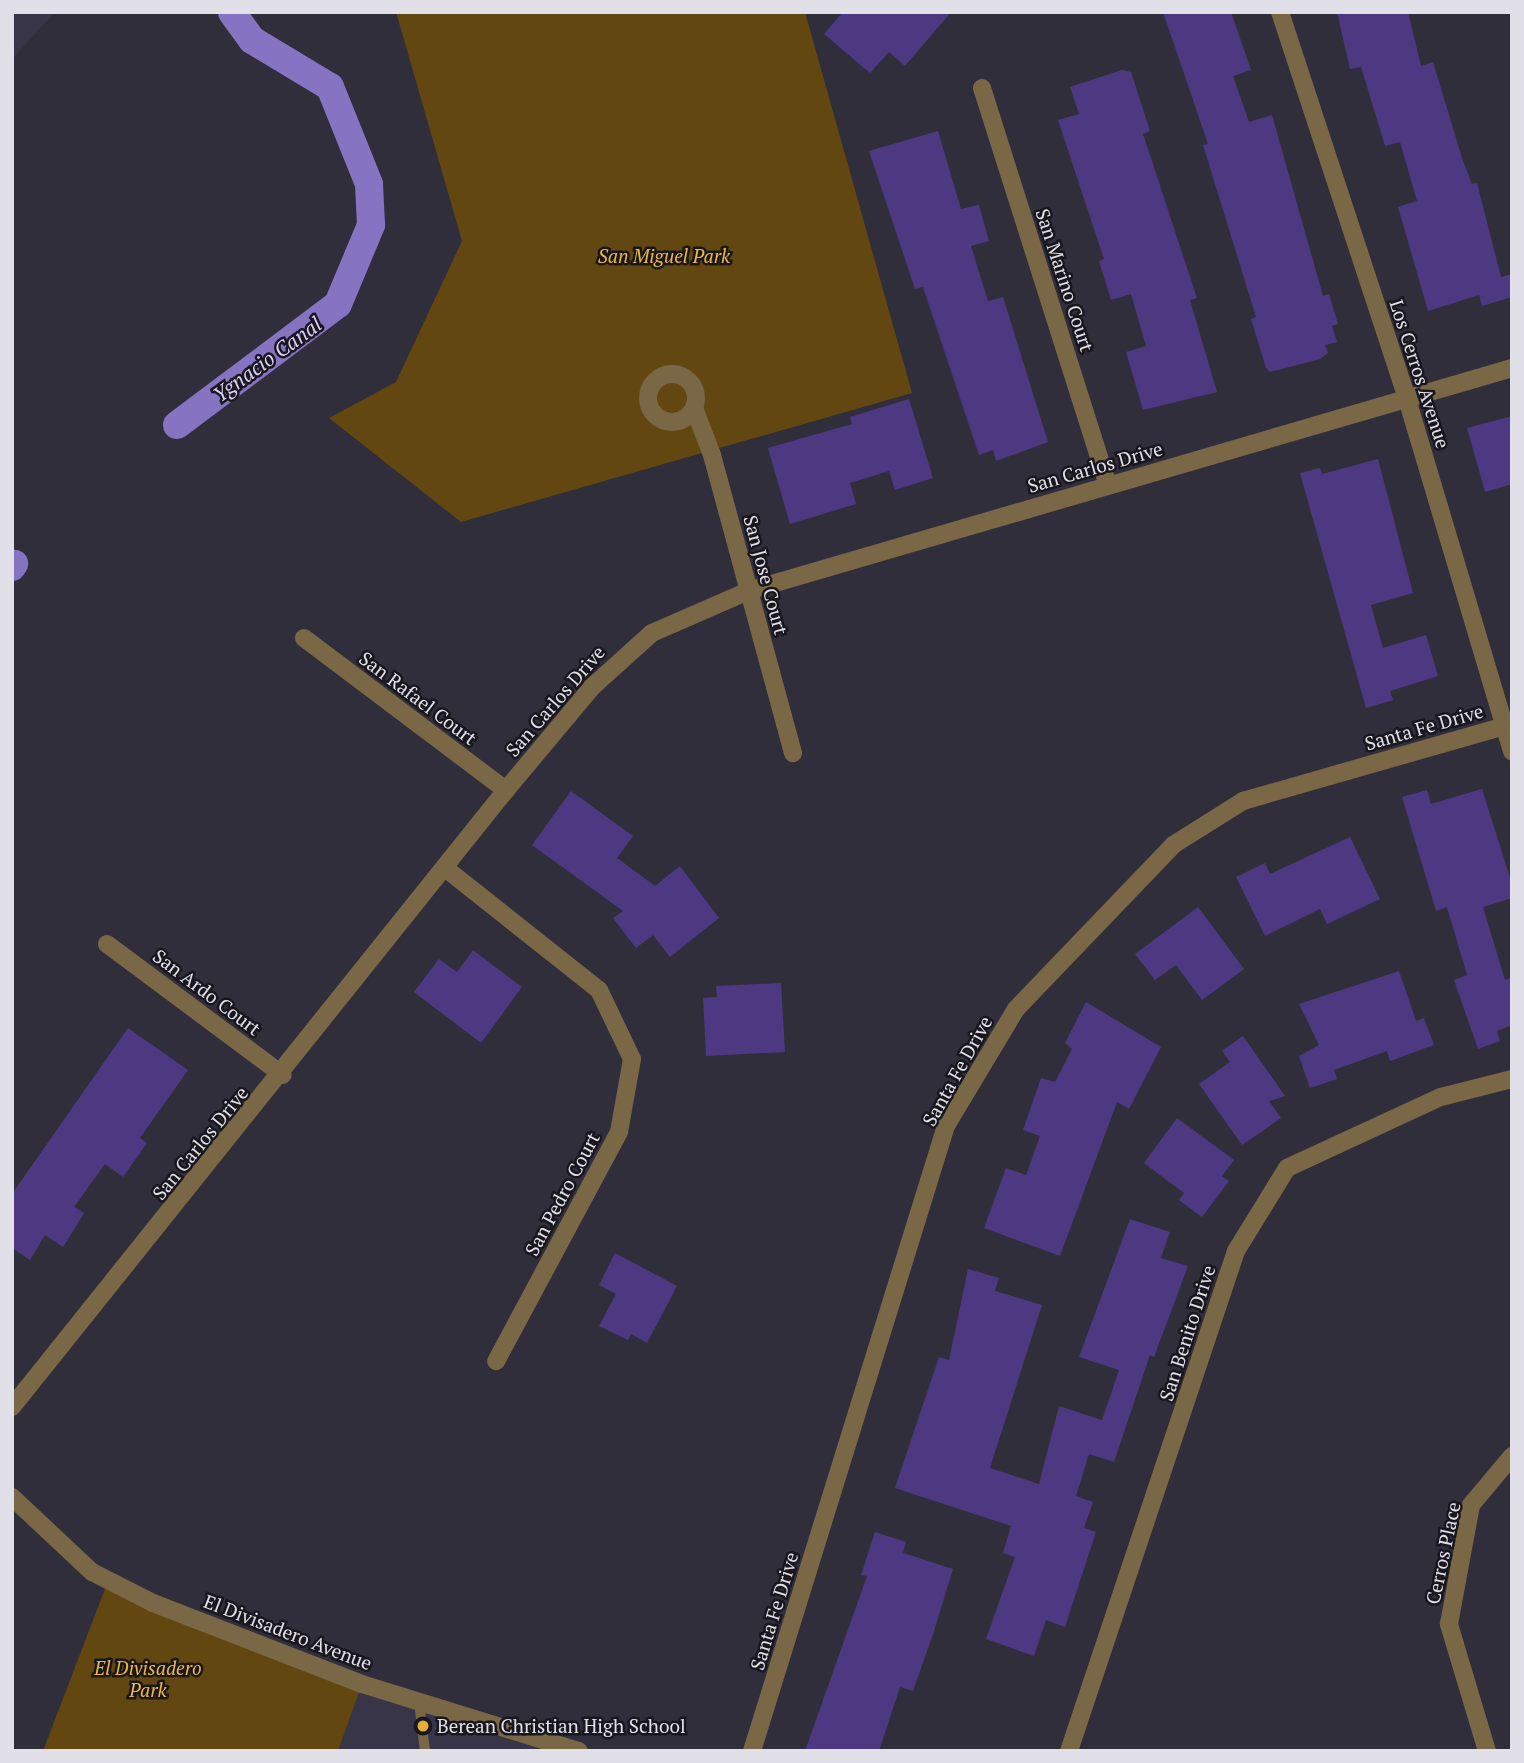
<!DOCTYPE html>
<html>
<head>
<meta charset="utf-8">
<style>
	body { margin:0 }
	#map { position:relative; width:1524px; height:1763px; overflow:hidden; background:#312e3c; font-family:"PT Serif",serif }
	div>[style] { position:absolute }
	.built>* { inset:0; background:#393549 }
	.green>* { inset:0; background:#624711 }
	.canal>* { height:28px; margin:-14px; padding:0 14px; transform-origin:14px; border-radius:14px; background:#8673c2 }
	.building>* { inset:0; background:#4d3982 }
	.service>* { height:10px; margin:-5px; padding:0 5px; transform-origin:5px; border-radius:5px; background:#7a6746 }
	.minor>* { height:18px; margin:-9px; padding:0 9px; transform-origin:9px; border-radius:9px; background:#7a6746 }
	.minor>.ring { margin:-9px; padding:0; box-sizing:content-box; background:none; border:18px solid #7a6746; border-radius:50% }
	.dots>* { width:19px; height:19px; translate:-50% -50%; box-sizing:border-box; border:4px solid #19171e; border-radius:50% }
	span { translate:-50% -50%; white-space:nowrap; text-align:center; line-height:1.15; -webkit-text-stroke:5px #19171e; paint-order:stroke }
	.park-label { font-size:19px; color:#f2b63c; font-style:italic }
	.street-label { font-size:19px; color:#e1dfe8 }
	.poi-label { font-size:19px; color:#e1dfe8 }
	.left { translate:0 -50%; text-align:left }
	.water-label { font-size:21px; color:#d7cffa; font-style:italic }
	.frame { position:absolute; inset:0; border:14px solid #e1dfe8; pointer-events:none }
</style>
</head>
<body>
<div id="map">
	<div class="built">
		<i style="clip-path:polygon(12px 12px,55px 12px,12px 59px)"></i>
		<i style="clip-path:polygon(362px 1684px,579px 1751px,338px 1751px)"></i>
	</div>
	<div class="green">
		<i style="clip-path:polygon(396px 12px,805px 12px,912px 393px,461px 522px,329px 418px,396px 382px,462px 241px)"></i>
		<i style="clip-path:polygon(108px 1581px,362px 1684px,338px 1751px,43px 1751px)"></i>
	</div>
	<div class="canal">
		<i style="left:177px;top:425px;width:201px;rotate:-36.9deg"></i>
		<i style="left:338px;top:304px;width:86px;rotate:-67.3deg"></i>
		<i style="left:371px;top:225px;width:41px;rotate:-92.8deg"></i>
		<i style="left:369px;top:184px;width:105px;rotate:-111.9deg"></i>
		<i style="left:330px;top:87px;width:91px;rotate:-148.9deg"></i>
		<i style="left:252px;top:40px;width:34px;rotate:-126deg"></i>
		<i style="left:12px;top:567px;width:4px;rotate:-56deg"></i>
	</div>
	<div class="building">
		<i style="clip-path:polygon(843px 12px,951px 12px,905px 66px,889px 52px,870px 73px,824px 34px)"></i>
		<i style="clip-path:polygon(1163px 12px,1231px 12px,1251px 70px,1233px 76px,1249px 122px,1272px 115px,1323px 296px,1329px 294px,1338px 324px,1332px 326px,1337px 342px,1325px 345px,1328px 353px,1320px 359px,1270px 372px,1266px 368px,1251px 319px,1256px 317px,1203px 145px,1208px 144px)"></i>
		<i style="clip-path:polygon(1337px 12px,1408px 12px,1421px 66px,1433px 62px,1462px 158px,1472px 184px,1477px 183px,1501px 277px,1512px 274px,1512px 297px,1482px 306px,1479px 295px,1428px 311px,1398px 207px,1417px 201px,1400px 142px,1385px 146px,1361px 67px,1350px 69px)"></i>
		<i style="clip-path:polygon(1122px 70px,1131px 72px,1150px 131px,1143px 134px,1197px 298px,1190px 300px,1217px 392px,1143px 410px,1126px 352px,1146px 346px,1131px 294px,1111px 300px,1099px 261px,1104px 259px,1058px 120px,1079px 114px,1070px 87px)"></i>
		<i style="clip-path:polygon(938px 131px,961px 209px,979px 205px,989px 241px,971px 246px,988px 301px,1003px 297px,1048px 442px,996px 461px,993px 450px,979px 455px,923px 287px,915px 289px,869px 151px)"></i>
		<i style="clip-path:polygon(909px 399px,933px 478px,895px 490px,889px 471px,850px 483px,856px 504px,790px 524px,768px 448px,852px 424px,850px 417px)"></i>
		<i style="clip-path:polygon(1512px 416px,1512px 484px,1485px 492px,1467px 428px)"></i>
		<i style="clip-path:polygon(1378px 459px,1413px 593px,1371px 605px,1383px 648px,1426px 635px,1438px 676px,1390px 691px,1393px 700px,1366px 708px,1300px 473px,1320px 468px,1322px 474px)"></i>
		<i style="clip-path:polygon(1482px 789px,1512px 884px,1512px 898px,1483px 907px,1505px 980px,1512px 977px,1512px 1025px,1497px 1031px,1500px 1041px,1478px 1049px,1454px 980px,1467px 975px,1447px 907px,1436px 911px,1402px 797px,1427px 790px,1431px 804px)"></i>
		<i style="clip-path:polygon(571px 791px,633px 836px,617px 858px,655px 886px,680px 866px,719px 918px,670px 957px,653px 935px,636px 948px,613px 918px,623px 911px,532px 845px)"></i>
		<i style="clip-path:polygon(1350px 837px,1380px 899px,1327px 924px,1320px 909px,1265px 936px,1236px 877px,1265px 863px,1270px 874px)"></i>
		<i style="clip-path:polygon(1198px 907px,1244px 969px,1202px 1000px,1176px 965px,1155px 980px,1135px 954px)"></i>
		<i style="clip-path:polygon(473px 950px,522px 987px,481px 1043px,414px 992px,439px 959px,457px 972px)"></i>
		<i style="clip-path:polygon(1399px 971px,1416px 1021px,1424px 1018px,1434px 1045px,1390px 1061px,1387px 1051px,1334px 1070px,1337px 1079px,1310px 1088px,1299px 1056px,1319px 1045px,1299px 1004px)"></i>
		<i style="clip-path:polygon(781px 983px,785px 1052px,706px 1056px,703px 998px,717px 997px,716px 986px)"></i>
		<i style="clip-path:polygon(1086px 1002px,1161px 1047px,1129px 1109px,1117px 1102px,1060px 1256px,984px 1228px,1006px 1168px,1026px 1175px,1040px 1136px,1023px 1130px,1041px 1078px,1055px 1082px,1072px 1049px,1065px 1043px)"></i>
		<i style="clip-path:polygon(128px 1028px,188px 1070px,140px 1138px,147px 1143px,123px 1177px,105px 1164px,74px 1207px,84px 1213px,63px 1247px,45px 1235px,30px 1260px,12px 1248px,12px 1194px)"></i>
		<i style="clip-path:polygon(1243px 1036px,1285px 1096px,1269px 1101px,1281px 1118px,1242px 1145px,1199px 1084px,1230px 1062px,1222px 1051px)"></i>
		<i style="clip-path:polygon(1177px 1118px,1234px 1160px,1222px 1176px,1229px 1181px,1202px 1217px,1179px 1200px,1184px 1193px,1144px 1163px)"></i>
		<i style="clip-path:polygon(1130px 1219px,1170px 1232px,1161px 1258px,1188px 1266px,1154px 1357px,1150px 1355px,1114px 1462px,1089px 1454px,1076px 1496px,1093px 1502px,1084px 1528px,1096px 1532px,1065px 1627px,1046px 1620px,1034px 1656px,986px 1639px,1015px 1557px,1003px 1553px,1011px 1526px,895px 1488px,939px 1357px,949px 1360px,968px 1269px,999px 1278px,995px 1291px,1042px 1305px,990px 1468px,1039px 1484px,1059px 1406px,1102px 1420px,1119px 1370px,1079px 1357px)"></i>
		<i style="clip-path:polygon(615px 1253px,677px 1286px,647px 1343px,631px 1334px,628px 1340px,599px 1326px,616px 1294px,599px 1285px)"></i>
		<i style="clip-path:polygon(875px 1532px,906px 1542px,903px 1553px,953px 1569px,933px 1634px,913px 1691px,900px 1687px,879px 1751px,805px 1751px,867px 1576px,861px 1575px)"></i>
	</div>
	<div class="service">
		<i style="left:419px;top:1702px;width:49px;rotate:83deg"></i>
	</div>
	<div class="minor">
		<i style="left:1280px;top:12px;width:407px;rotate:71.8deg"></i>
		<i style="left:1407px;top:399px;width:368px;rotate:73.4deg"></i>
		<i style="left:982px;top:88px;width:417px;rotate:72.4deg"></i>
		<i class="ring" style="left:648px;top:374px;width:30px;height:30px"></i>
		<i style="left:694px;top:408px;width:50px;rotate:69deg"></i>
		<i style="left:712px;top:455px;width:309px;rotate:74.8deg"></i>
		<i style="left:304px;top:638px;width:253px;rotate:37deg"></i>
		<i style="left:445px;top:868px;width:196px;rotate:38.4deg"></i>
		<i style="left:599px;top:990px;width:76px;rotate:64.4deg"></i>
		<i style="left:632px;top:1059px;width:74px;rotate:100.1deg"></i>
		<i style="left:619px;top:1132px;width:260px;rotate:118.2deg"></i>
		<i style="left:107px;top:944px;width:219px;rotate:36.7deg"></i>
		<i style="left:12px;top:1407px;width:790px;rotate:-51.32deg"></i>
		<i style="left:506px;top:790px;width:134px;rotate:-50.1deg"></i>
		<i style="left:592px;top:687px;width:81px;rotate:-42deg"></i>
		<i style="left:652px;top:633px;width:105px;rotate:-23.6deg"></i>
		<i style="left:748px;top:591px;width:796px;rotate:-16.27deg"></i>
		<i style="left:12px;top:1497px;width:110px;rotate:43.2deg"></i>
		<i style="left:92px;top:1572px;width:68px;rotate:26.9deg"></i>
		<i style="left:153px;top:1603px;width:224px;rotate:21.2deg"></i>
		<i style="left:362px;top:1684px;width:227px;rotate:17.2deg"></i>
		<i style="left:752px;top:1751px;width:654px;rotate:-72.76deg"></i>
		<i style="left:946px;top:1126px;width:136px;rotate:-59.1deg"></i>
		<i style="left:1016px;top:1009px;width:227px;rotate:-46.2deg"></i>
		<i style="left:1173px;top:845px;width:83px;rotate:-32.2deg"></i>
		<i style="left:1243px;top:801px;width:272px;rotate:-16deg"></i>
		<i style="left:1069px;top:1751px;width:527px;rotate:-71.53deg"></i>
		<i style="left:1236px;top:1251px;width:97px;rotate:-58.4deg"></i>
		<i style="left:1287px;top:1168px;width:170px;rotate:-24.8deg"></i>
		<i style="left:1441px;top:1097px;width:73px;rotate:-14.2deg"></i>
		<i style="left:1487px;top:1751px;width:133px;rotate:-106.7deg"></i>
		<i style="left:1449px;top:1624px;width:121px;rotate:-79.5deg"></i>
		<i style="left:1471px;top:1505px;width:64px;rotate:-50.1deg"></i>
	</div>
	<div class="dots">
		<i style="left:423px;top:1726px;background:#e6ac36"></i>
	</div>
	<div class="park-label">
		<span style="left:664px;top:256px">San Miguel Park</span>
		<span style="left:148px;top:1679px">El Divisadero<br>Park</span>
	</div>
	<div class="street-label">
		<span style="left:1065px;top:280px;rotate:72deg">San Marino Court</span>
		<span style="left:1420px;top:374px;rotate:72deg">Los Cerros Avenue</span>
		<span style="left:1095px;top:467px;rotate:-16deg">San Carlos Drive</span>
		<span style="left:766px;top:575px;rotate:75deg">San Jose Court</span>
		<span style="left:418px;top:698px;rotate:37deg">San Rafael Court</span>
		<span style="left:555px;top:701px;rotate:-49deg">San Carlos Drive</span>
		<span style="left:1424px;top:727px;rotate:-16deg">Santa Fe Drive</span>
		<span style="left:207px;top:992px;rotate:37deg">San Ardo Court</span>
		<span style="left:957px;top:1071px;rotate:-61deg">Santa Fe Drive</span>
		<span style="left:200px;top:1143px;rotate:-51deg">San Carlos Drive</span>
		<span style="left:562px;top:1194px;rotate:-62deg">San Pedro Court</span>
		<span style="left:1187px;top:1333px;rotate:-72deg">San Benito Drive</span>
		<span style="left:1443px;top:1553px;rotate:-78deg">Cerros Place</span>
		<span style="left:774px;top:1611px;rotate:-73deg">Santa Fe Drive</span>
		<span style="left:288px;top:1632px;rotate:21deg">El Divisadero Avenue</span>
	</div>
	<div class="poi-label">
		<span class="left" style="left:437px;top:1726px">Berean Christian High School</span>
	</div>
	<div class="water-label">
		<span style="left:267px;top:359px;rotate:-36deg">Ygnacio Canal</span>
	</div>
	<div class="frame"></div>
</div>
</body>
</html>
